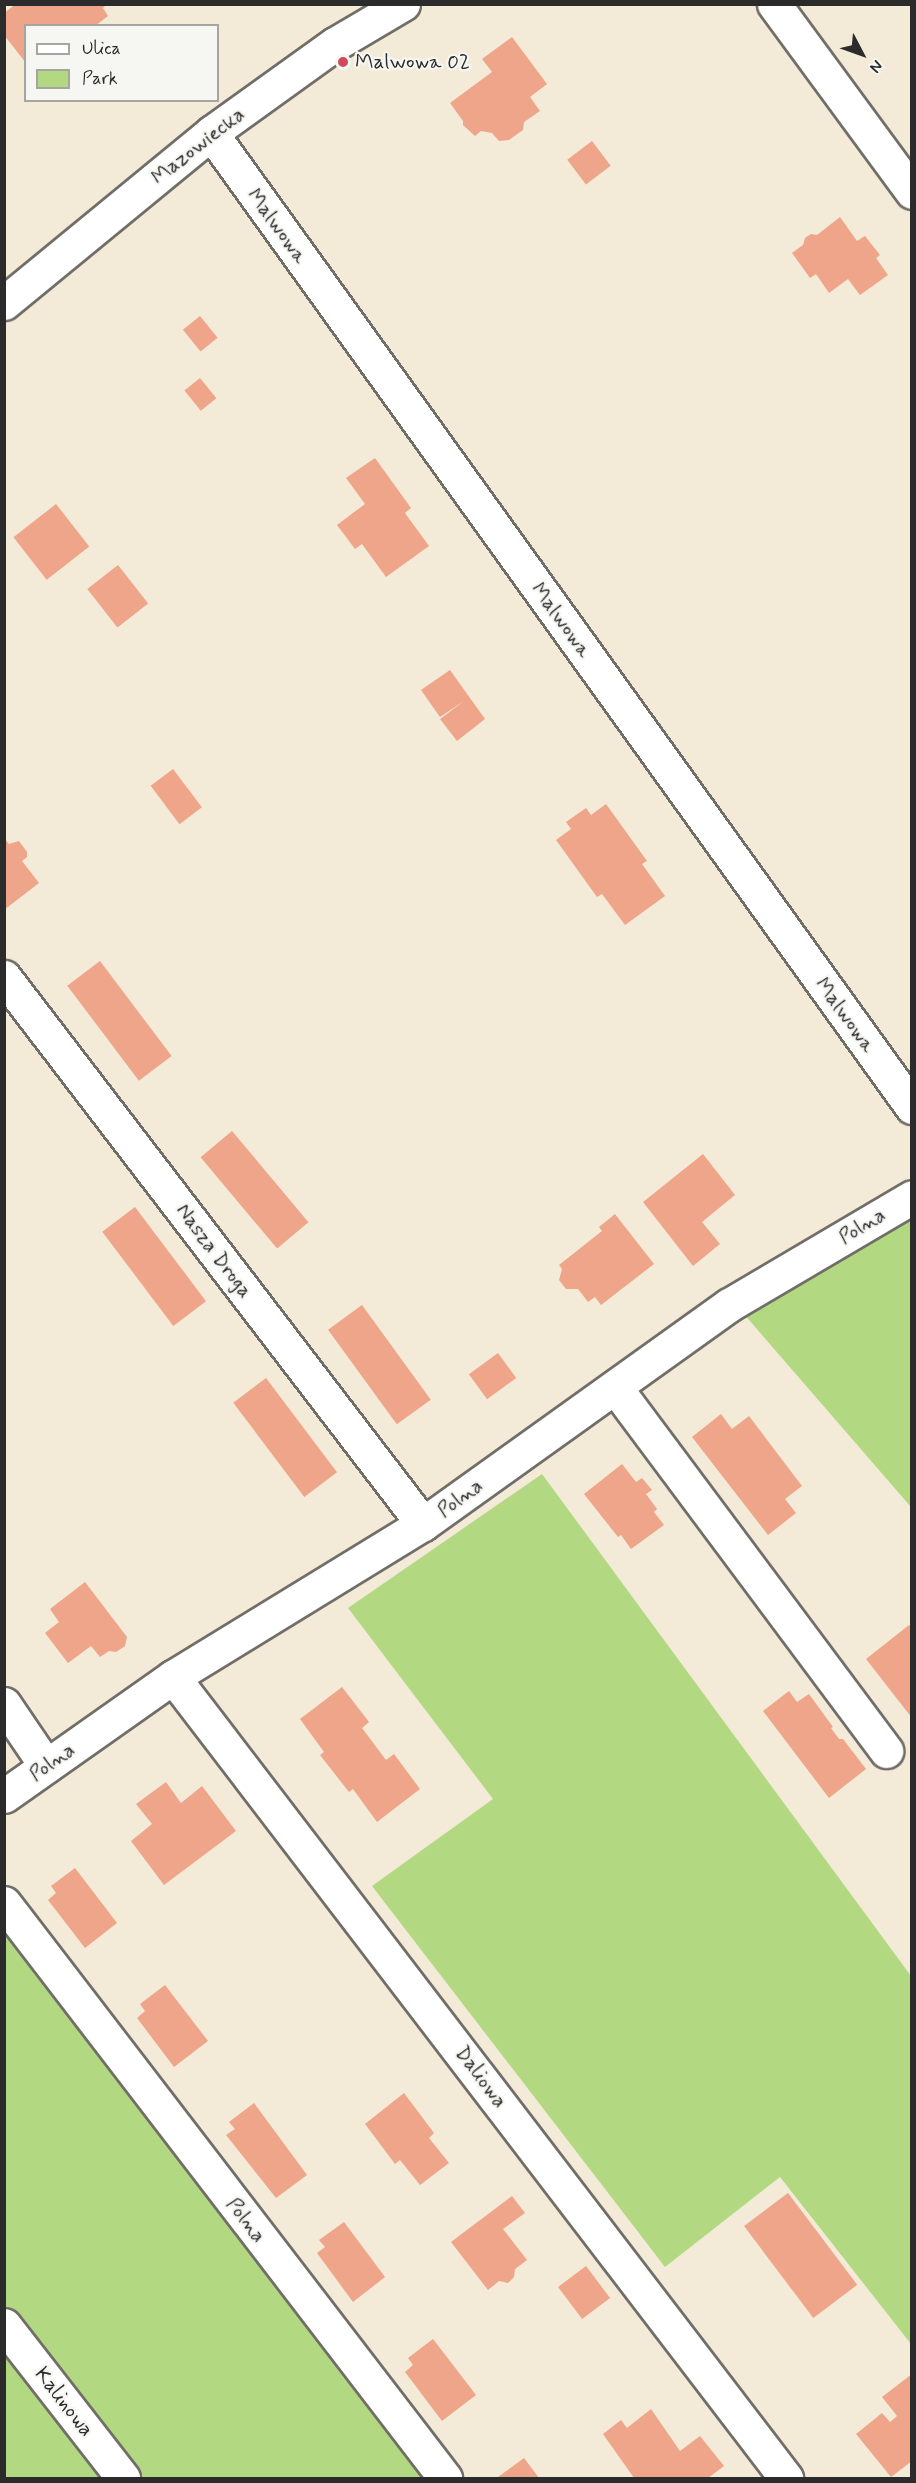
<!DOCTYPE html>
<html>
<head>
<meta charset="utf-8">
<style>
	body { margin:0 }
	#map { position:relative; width:916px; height:2483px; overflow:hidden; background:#f3ead8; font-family:Mynerve,sans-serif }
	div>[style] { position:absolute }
	.green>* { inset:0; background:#b2d982 }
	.building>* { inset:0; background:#efa589; transform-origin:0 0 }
	.roads { filter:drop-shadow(2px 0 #716e68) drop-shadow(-2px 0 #716e68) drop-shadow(0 2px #716e68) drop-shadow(0 -2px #716e68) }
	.minor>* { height:33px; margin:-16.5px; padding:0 16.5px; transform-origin:16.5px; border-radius:16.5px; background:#fff }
	.dots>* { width:16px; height:16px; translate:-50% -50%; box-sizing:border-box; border:3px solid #f6f6f2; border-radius:50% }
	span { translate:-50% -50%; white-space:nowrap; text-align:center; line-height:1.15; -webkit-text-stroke:4.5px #f6f6f2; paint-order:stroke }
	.poi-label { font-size:21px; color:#2b2b2b }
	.left { translate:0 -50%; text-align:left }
	.street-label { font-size:21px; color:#2b2b2b }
	.frame { position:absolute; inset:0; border:6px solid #2b2b2b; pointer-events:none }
	.legend { position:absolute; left:24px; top:24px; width:195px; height:78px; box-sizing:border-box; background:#f6f6f2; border:2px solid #a5a5a2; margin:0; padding:8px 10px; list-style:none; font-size:18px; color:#2b2b2b }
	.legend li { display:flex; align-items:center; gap:12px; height:30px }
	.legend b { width:30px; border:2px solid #a5a5a2 }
	.north { position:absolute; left:832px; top:24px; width:60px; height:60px; -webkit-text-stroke:4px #f6f6f2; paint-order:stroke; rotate:131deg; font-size:16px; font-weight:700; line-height:24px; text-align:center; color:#2b2b2b }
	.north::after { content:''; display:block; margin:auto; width:21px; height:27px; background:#2b2b2b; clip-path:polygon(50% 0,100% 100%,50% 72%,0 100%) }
</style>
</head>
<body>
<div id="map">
	<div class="green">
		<i style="clip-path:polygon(911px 1180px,911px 1507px,724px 1291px)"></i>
		<i style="clip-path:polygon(542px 1474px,911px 1976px,911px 2344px,780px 2177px,665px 2267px,372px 1886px,493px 1799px,348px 1608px)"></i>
		<i style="clip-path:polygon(5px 1897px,448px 2478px,5px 2478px)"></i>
	</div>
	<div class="building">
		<i style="clip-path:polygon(16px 4px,107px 4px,103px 8px,108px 16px,95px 26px,26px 26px,26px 63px,4px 35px,4px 13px)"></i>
		<i style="clip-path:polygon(512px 37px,547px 84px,530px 97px,540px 111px,524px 122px,523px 130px,509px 140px,499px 141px,492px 133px,481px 131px,475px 136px,463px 125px,463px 121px,450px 103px,492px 72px,482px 59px)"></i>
		<i style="left:592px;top:141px;width:31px;height:31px;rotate:53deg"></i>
		<i style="clip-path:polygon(840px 217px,857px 241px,865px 236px,880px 255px,876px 258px,888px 275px,860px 295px,848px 279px,829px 293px,816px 274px,810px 278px,792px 253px,803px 245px,805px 238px,811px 234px,817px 235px)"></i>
		<i style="left:200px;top:316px;width:28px;height:22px;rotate:51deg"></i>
		<i style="left:200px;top:378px;width:26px;height:20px;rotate:51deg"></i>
		<i style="clip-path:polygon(375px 458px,411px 508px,405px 513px,429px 546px,386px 577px,362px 544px,355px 549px,337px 525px,365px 504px,346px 478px)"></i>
		<i style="left:56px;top:504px;width:54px;height:54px;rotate:52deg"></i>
		<i style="left:118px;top:565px;width:49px;height:39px;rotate:52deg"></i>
		<i style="clip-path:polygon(450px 670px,485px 719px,457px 741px,440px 719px,464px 701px,440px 717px,421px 690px)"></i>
		<i style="left:173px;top:769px;width:48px;height:28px;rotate:53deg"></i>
		<i style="clip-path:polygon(606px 804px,647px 861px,642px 864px,665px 896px,625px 925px,602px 894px,597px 897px,556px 840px,571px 829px,566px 822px,586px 808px,591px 815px)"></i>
		<i style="clip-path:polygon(4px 838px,9px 844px,19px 841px,27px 852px,27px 857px,22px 861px,39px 883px,4px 910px)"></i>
		<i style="left:100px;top:961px;width:119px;height:41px;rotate:53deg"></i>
		<i style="left:232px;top:1131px;width:119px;height:41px;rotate:50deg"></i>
		<i style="clip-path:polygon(703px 1154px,735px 1195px,702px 1222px,720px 1244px,693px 1266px,643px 1202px)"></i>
		<i style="left:135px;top:1207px;width:118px;height:41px;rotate:53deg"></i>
		<i style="clip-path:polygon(615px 1214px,654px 1264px,601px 1305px,595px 1297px,588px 1302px,578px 1289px,566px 1289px,559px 1280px,562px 1269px,559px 1265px,602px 1231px,599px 1227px)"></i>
		<i style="left:362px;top:1305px;width:117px;height:42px;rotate:54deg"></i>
		<i style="left:498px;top:1353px;width:31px;height:36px;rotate:54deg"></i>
		<i style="left:266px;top:1378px;width:118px;height:41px;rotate:53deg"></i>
		<i style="clip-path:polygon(721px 1414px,732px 1429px,749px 1416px,802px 1486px,785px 1499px,796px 1513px,768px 1535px,692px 1437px)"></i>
		<i style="clip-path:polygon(622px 1464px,636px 1482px,642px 1478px,652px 1490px,646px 1494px,657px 1509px,654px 1512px,664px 1525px,631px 1549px,621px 1535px,618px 1537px,584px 1494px)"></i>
		<i style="clip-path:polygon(85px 1582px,127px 1637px,125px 1646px,116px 1652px,109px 1651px,100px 1657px,91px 1646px,68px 1663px,45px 1633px,59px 1622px,50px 1609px)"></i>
		<i style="clip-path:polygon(909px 1625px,912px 1628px,912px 1718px,866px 1659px)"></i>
		<i style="clip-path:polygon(342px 1687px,369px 1722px,362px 1728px,386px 1760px,394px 1754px,420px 1789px,377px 1822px,353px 1789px,349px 1792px,320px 1755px,324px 1752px,300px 1719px)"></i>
		<i style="clip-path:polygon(789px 1691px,797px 1702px,809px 1694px,833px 1727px,831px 1728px,839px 1739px,843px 1739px,866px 1769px,829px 1798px,763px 1711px)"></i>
		<i style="clip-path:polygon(166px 1782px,181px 1803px,202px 1786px,236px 1831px,164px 1885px,131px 1841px,152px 1824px,136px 1804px)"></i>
		<i style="clip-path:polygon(75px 1868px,117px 1923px,85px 1948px,48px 1900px,56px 1893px,51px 1886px)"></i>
		<i style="clip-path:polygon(165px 1985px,208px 2041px,174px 2067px,137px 2018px,145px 2011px,140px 2004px)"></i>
		<i style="clip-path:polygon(404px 2093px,434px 2133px,429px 2138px,449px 2163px,420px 2185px,400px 2160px,395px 2164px,365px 2124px)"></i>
		<i style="clip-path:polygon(254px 2103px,307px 2175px,276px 2198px,226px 2135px,235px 2129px,229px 2122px)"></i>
		<i style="left:788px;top:2193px;width:115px;height:55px;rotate:53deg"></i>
		<i style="clip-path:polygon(512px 2196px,525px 2213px,503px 2229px,527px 2260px,515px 2269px,514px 2277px,508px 2283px,499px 2281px,488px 2290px,451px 2242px)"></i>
		<i style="clip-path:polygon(344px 2222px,385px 2277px,353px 2302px,317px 2253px,325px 2247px,319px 2240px)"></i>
		<i style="left:586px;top:2266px;width:40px;height:35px;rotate:53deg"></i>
		<i style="clip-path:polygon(433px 2339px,476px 2395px,442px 2421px,405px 2372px,413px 2365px,408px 2358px)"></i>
		<i style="clip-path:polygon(912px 2374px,912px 2461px,891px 2477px,856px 2434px,882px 2413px,890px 2422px,897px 2416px,882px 2397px)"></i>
		<i style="clip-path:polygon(651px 2409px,680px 2451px,700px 2436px,724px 2466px,708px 2478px,634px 2478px,603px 2434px,621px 2420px,627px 2428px)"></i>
		<i style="clip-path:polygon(524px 2458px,539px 2478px,500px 2478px,498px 2477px)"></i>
	</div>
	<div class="roads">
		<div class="minor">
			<i style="left:774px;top:4px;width:233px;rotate:53.7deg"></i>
			<i style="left:211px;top:133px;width:1200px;rotate:54.26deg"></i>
			<i style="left:4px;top:303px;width:268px;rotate:-39.4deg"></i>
			<i style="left:211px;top:133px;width:153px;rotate:-35.7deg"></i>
			<i style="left:335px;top:44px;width:79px;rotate:-30.5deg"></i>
			<i style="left:4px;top:977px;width:689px;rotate:52.55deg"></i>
			<i style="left:615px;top:1387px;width:454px;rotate:53.3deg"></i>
			<i style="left:173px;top:1677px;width:1009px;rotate:52.57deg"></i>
			<i style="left:4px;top:1704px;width:75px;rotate:55.9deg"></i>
			<i style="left:4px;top:1796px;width:207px;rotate:-35.2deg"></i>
			<i style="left:173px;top:1677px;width:293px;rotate:-31.5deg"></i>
			<i style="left:423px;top:1524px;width:376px;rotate:-35.6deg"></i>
			<i style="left:729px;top:1305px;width:212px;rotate:-30.5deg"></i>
			<i style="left:4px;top:1903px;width:725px;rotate:52.51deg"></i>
			<i style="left:4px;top:2325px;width:194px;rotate:52.1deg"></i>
		</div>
	</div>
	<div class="dots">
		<i style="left:343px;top:62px;background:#d1495b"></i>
	</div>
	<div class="poi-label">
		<span class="left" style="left:355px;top:62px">Malwowa 02</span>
	</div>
	<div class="street-label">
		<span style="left:198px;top:146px;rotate:-38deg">Mazowiecka</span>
		<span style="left:277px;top:226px;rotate:54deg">Malwowa</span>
		<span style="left:561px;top:620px;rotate:54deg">Malwowa</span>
		<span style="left:845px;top:1015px;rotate:54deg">Malwowa</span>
		<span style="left:862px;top:1226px;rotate:-31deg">Polna</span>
		<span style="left:214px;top:1251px;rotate:53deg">Nasza Droga</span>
		<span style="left:460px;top:1498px;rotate:-36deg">Polna</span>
		<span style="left:52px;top:1762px;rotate:-35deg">Polna</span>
		<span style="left:481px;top:2077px;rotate:53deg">Daliowa</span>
		<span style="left:246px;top:2220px;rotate:53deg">Polna</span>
		<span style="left:64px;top:2402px;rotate:52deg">Kalinowa</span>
	</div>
	<div class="frame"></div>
	<ul class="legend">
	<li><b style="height:8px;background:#fff"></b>Ulica</li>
	<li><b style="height:16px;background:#b2d982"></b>Park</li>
	</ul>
	<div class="north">N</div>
</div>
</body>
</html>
